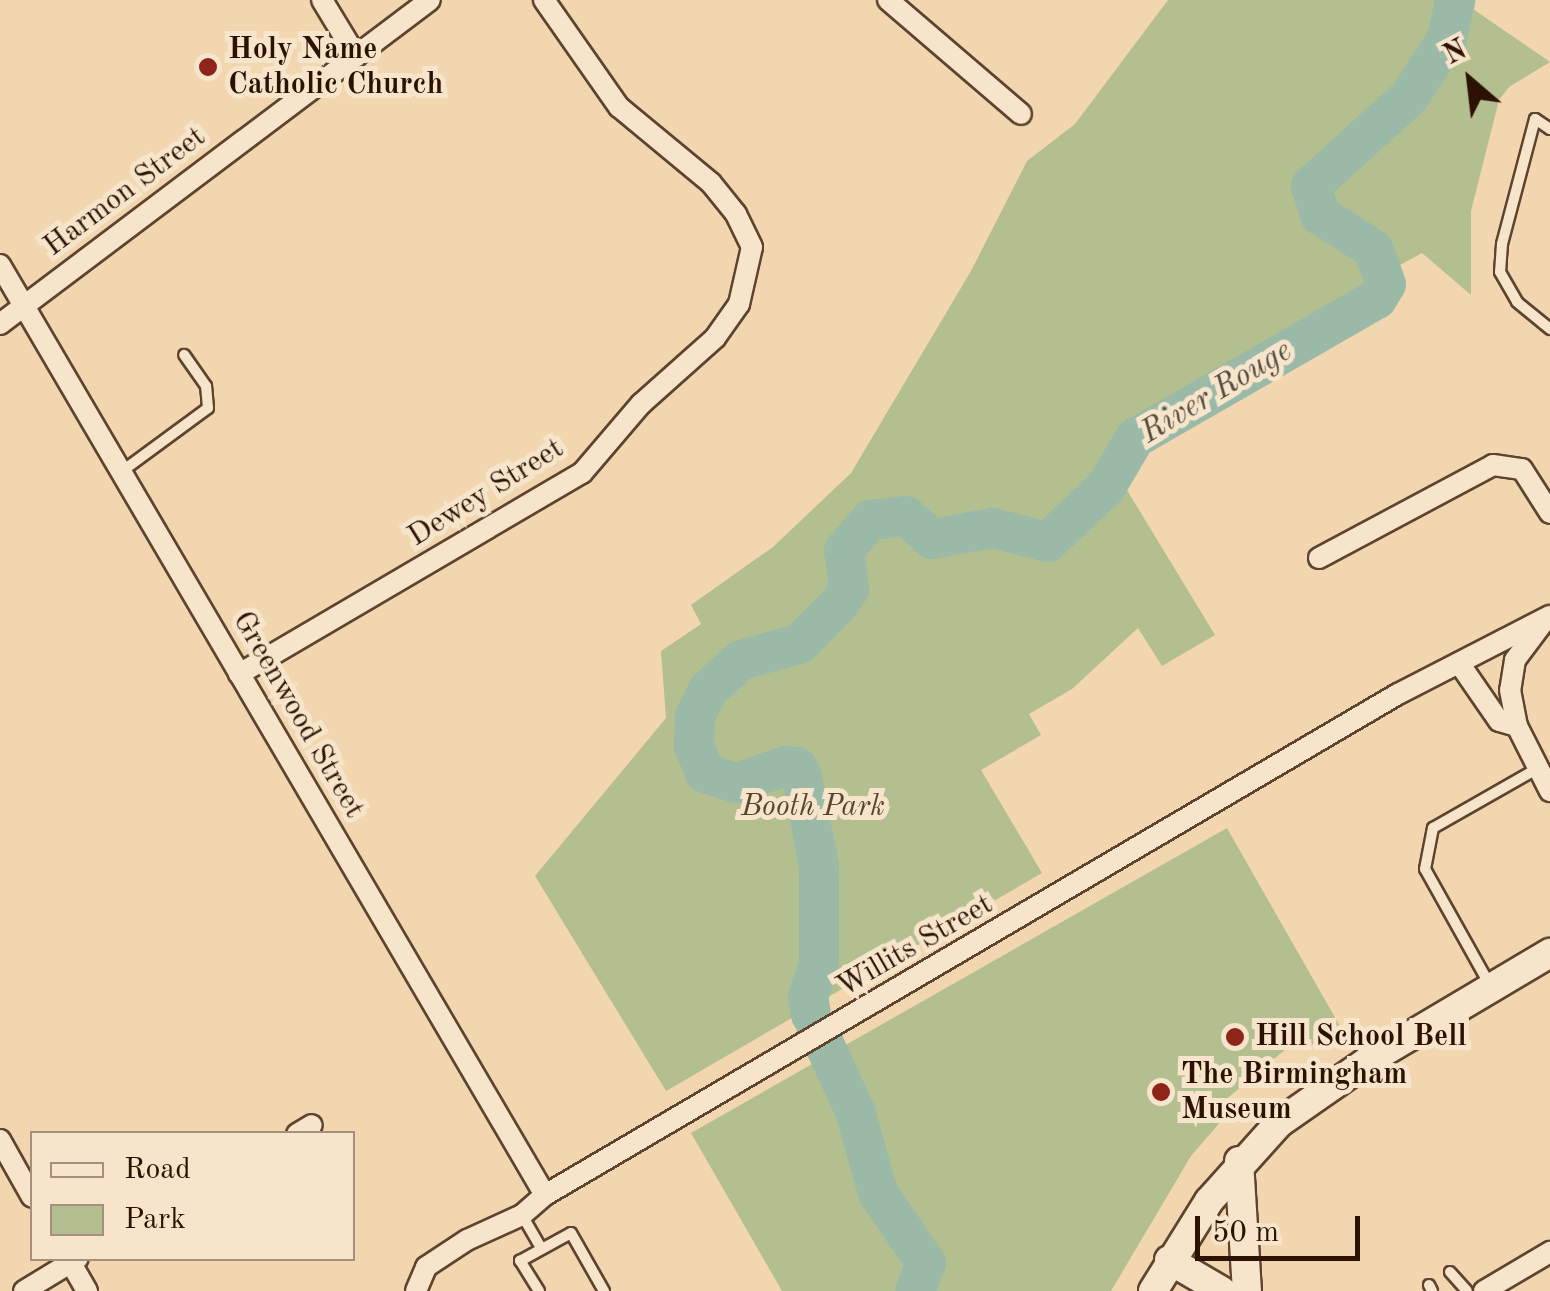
<!DOCTYPE html>
<html>
<head>
<meta charset="utf-8">
<style>
	body { margin:0 }
	#map { position:relative; width:1550px; height:1291px; overflow:hidden; background:#f1d6af; font-family:"Old Standard TT",serif }
	div>[style] { position:absolute }
	.green>* { inset:0; background:#b4bf90 }
	.river>* { height:40px; margin:-20px; padding:0 20px; transform-origin:20px; border-radius:20px; background:#9bb9a7 }
	.roads { filter:drop-shadow(2px 0 #5e432f) drop-shadow(-2px 0 #5e432f) drop-shadow(0 2px #5e432f) drop-shadow(0 -2px #5e432f) }
	.lane>* { height:10px; margin:-5px; padding:0 5px; transform-origin:5px; border-radius:5px; background:#f6e4cb }
	.street>* { height:20px; margin:-10px; padding:0 10px; transform-origin:10px; border-radius:10px; background:#f6e4cb }
	.secondary>* { height:28px; margin:-14px; padding:0 14px; transform-origin:14px; border-radius:14px; background:#f6e4cb }
	.dots>* { width:28px; height:28px; translate:-50% -50%; box-sizing:border-box; border:5px solid #f6e4cb; border-radius:50% }
	span { translate:-50% -50%; white-space:nowrap; text-align:center; line-height:1.15; -webkit-text-stroke:10px #f6e4cb; paint-order:stroke }
	.poi-label { font-size:30px; color:#2d1204; font-weight:700 }
	.left { translate:0 -50%; text-align:left }
	.street-label { font-size:30px; color:#2d1204 }
	.park-label { font-size:30px; color:#56462e; font-style:italic }
	.water-label { font-size:32px; color:#544c3d; font-style:italic }
	.legend { position:absolute; left:30px; top:1131px; width:325px; height:130px; box-sizing:border-box; background:#f6e4cb; border:2px solid #a6907b; margin:0; padding:12px 18px; list-style:none; font-size:30px; color:#2d1204 }
	.legend li { display:flex; align-items:center; gap:20px; height:50px }
	.legend b { width:50px; border:2px solid #a6907b }
	.north { position:absolute; left:1420px; top:30px; width:100px; height:100px; -webkit-text-stroke:8px #f6e4cb; paint-order:stroke; rotate:332deg; font-size:28px; font-weight:700; line-height:40px; text-align:center; color:#2d1204 }
	.north::after { content:''; display:block; margin:auto; width:35px; height:45px; background:#2d1204; clip-path:polygon(50% 0,100% 100%,50% 72%,0 100%) }
	.scale { position:absolute; left:1195px; top:1216px; width:165px; height:45px; box-sizing:border-box; border:5px solid #2d1204; border-top:0; padding-left:12px; font-size:30px; line-height:35px; white-space:nowrap; color:#2d1204; -webkit-text-stroke:8px #f6e4cb; paint-order:stroke }
</style>
</head>
<body>
<div id="map">
	<div class="green">
		<i style="clip-path:polygon(1168px 0,1460px 0,1550px 62px,1509px 87px,1499px 100px,1471px 211px,1471px 295px,1422px 253px,1342px 297px,1335px 338px,1197px 385px,1119px 477px,1215px 635px,1162px 666px,1138px 628px,1072px 689px,1029px 714px,1041px 735px,981px 770px,1042px 873px,666px 1091px,535px 876px,666px 718px,661px 651px,701px 624px,691px 605px,773px 547px,851px 473px,971px 271px,1027px 161px,1075px 124px)"></i>
		<i style="clip-path:polygon(1227px 828px,1341px 1028px,1304px 1049px,1293px 1043px,1224px 1101px,1229px 1112px,1191px 1156px,1111px 1291px,782px 1291px,691px 1133px)"></i>
	</div>
	<div class="river">
		<i style="left:811px;top:1015px;width:18px;rotate:-99deg"></i>
		<i style="left:808px;top:997px;width:36px;rotate:-72deg"></i>
		<i style="left:819px;top:963px;width:97px;rotate:-90deg"></i>
		<i style="left:819px;top:866px;width:91px;rotate:-100.8deg"></i>
		<i style="left:802px;top:777px;width:11px;rotate:-117deg"></i>
		<i style="left:797px;top:767px;width:11px;rotate:-175deg"></i>
		<i style="left:786px;top:766px;width:53px;rotate:161.2deg"></i>
		<i style="left:736px;top:783px;width:33px;rotate:-162deg"></i>
		<i style="left:705px;top:773px;width:29px;rotate:-112deg"></i>
		<i style="left:694px;top:746px;width:30px;rotate:-88deg"></i>
		<i style="left:695px;top:716px;width:30px;rotate:-63deg"></i>
		<i style="left:709px;top:689px;width:43px;rotate:-42.2deg"></i>
		<i style="left:741px;top:660px;width:60px;rotate:-15.4deg"></i>
		<i style="left:799px;top:644px;width:57px;rotate:-45deg"></i>
		<i style="left:839px;top:604px;width:18px;rotate:-56deg"></i>
		<i style="left:849px;top:589px;width:39px;rotate:-97deg"></i>
		<i style="left:844px;top:550px;width:40px;rotate:-49deg"></i>
		<i style="left:870px;top:520px;width:36px;rotate:-6deg"></i>
		<i style="left:906px;top:516px;width:35px;rotate:41deg"></i>
		<i style="left:932px;top:539px;width:62px;rotate:-10.2deg"></i>
		<i style="left:993px;top:528px;width:57px;rotate:14.3deg"></i>
		<i style="left:1048px;top:542px;width:80px;rotate:-43.5deg"></i>
		<i style="left:1106px;top:487px;width:57px;rotate:-59.4deg"></i>
		<i style="left:1135px;top:438px;width:279px;rotate:-29.9deg"></i>
		<i style="left:1377px;top:299px;width:17px;rotate:-59deg"></i>
		<i style="left:1386px;top:284px;width:37px;rotate:-110deg"></i>
		<i style="left:1373px;top:249px;width:63px;rotate:-147.3deg"></i>
		<i style="left:1320px;top:215px;width:30px;rotate:-107deg"></i>
		<i style="left:1311px;top:186px;width:132px;rotate:-42.2deg"></i>
		<i style="left:1409px;top:97px;width:69px;rotate:-56.8deg"></i>
		<i style="left:1447px;top:39px;width:40px;rotate:-78deg"></i>
		<i style="left:816px;top:1026px;width:94px;rotate:65.4deg"></i>
		<i style="left:855px;top:1111px;width:85px;rotate:74.3deg"></i>
		<i style="left:878px;top:1193px;width:85px;rotate:55.6deg"></i>
		<i style="left:926px;top:1263px;width:30px;rotate:111deg"></i>
	</div>
	<div class="roads">
		<div class="lane">
			<i style="left:1550px;top:129px;width:18px;rotate:-146deg"></i>
			<i style="left:1535px;top:119px;width:129px;rotate:104.8deg"></i>
			<i style="left:1502px;top:244px;width:28px;rotate:94deg"></i>
			<i style="left:1500px;top:272px;width:34px;rotate:60deg"></i>
			<i style="left:1517px;top:302px;width:43px;rotate:39.3deg"></i>
			<i style="left:121px;top:472px;width:108px;rotate:-36.3deg"></i>
			<i style="left:208px;top:408px;width:22px;rotate:-95deg"></i>
			<i style="left:206px;top:386px;width:38px;rotate:-125deg"></i>
			<i style="left:1491px;top:987px;width:135px;rotate:-119.2deg"></i>
			<i style="left:1425px;top:869px;width:42px;rotate:-79deg"></i>
			<i style="left:1433px;top:828px;width:121px;rotate:-29.7deg"></i>
			<i style="left:522px;top:1215px;width:39px;rotate:60deg"></i>
			<i style="left:1450px;top:1272px;width:25px;rotate:48deg"></i>
			<i style="left:1429px;top:1285px;width:7px;rotate:63deg"></i>
			<i style="left:539px;top:1291px;width:36px;rotate:-122deg"></i>
			<i style="left:520px;top:1261px;width:58px;rotate:-28.8deg"></i>
			<i style="left:571px;top:1233px;width:67px;rotate:60.4deg"></i>
		</div>
		<div class="street">
			<i style="left:322px;top:0;width:66px;rotate:58.7deg"></i>
			<i style="left:888px;top:0;width:175px;rotate:40.6deg"></i>
			<i style="left:0;top:265px;width:1078px;rotate:59.63deg"></i>
			<i style="left:0;top:324px;width:538px;rotate:-37deg"></i>
			<i style="left:1319px;top:558px;width:197px;rotate:-28.1deg"></i>
			<i style="left:1493px;top:465px;width:29px;rotate:8deg"></i>
			<i style="left:1522px;top:469px;width:52px;rotate:57.5deg"></i>
			<i style="left:1542px;top:624px;width:45px;rotate:126.9deg"></i>
			<i style="left:1515px;top:660px;width:30px;rotate:99deg"></i>
			<i style="left:1510px;top:690px;width:37px;rotate:79deg"></i>
			<i style="left:1517px;top:726px;width:73px;rotate:63.1deg"></i>
			<i style="left:1459px;top:663px;width:70px;rotate:55.4deg"></i>
			<i style="left:1499px;top:721px;width:19px;rotate:16deg"></i>
			<i style="left:239px;top:674px;width:398px;rotate:-30.4deg"></i>
			<i style="left:582px;top:473px;width:91px;rotate:-49.5deg"></i>
			<i style="left:641px;top:404px;width:99px;rotate:-41.7deg"></i>
			<i style="left:715px;top:338px;width:42px;rotate:-54.8deg"></i>
			<i style="left:739px;top:304px;width:58px;rotate:-77.2deg"></i>
			<i style="left:752px;top:247px;width:37px;rotate:-116deg"></i>
			<i style="left:736px;top:214px;width:40px;rotate:-129deg"></i>
			<i style="left:711px;top:183px;width:119px;rotate:-140.4deg"></i>
			<i style="left:619px;top:107px;width:131px;rotate:-125deg"></i>
			<i style="left:297px;top:1134px;width:17px;rotate:-31deg"></i>
			<i style="left:0;top:1140px;width:65px;rotate:60.7deg"></i>
			<i style="left:68px;top:1258px;width:38px;rotate:60deg"></i>
			<i style="left:24px;top:1291px;width:63px;rotate:-31.4deg"></i>
			<i style="left:416px;top:1291px;width:26px;rotate:-67deg"></i>
			<i style="left:426px;top:1267px;width:49px;rotate:-33.4deg"></i>
			<i style="left:467px;top:1240px;width:60px;rotate:-24.4deg"></i>
			<i style="left:522px;top:1215px;width:30px;rotate:-41deg"></i>
			<i style="left:545px;top:1195px;width:989px;rotate:-30.43deg"></i>
			<i style="left:1398px;top:694px;width:171px;rotate:-27.2deg"></i>
			<i style="left:1484px;top:1291px;width:77px;rotate:-30.6deg"></i>
		</div>
		<div class="secondary">
			<i style="left:1239px;top:1161px;width:130px;rotate:86.5deg"></i>
			<i style="left:1169px;top:1260px;width:61px;rotate:30.3deg"></i>
			<i style="left:1153px;top:1291px;width:106px;rotate:-58.1deg"></i>
			<i style="left:1209px;top:1201px;width:105px;rotate:-48.1deg"></i>
			<i style="left:1279px;top:1123px;width:108px;rotate:-34.9deg"></i>
			<i style="left:1368px;top:1061px;width:212px;rotate:-30.7deg"></i>
		</div>
	</div>
	<div class="dots">
		<i style="left:208px;top:67px;background:#8f2418"></i>
		<i style="left:1235px;top:1037px;background:#8f2418"></i>
		<i style="left:1161px;top:1092px;background:#8f2418"></i>
	</div>
	<div class="poi-label">
		<span class="left" style="left:228px;top:67px">Holy Name<br>Catholic Church</span>
		<span class="left" style="left:1255px;top:1037px">Hill School Bell</span>
		<span class="left" style="left:1181px;top:1092px">The Birmingham<br>Museum</span>
	</div>
	<div class="street-label">
		<span style="left:125px;top:192px;rotate:-37deg">Harmon Street</span>
		<span style="left:486px;top:493px;rotate:-32deg">Dewey Street</span>
		<span style="left:298px;top:715px;rotate:60deg">Greenwood Street</span>
		<span style="left:915px;top:946px;rotate:-30deg">Willits Street</span>
	</div>
	<div class="park-label">
		<span style="left:813px;top:807px">Booth Park</span>
	</div>
	<div class="water-label">
		<span style="left:1217px;top:393px;rotate:-31deg">River Rouge</span>
	</div>
	<ul class="legend">
	<li><b style="height:12px;background:#f6e4cb"></b>Road</li>
	<li><b style="height:28px;background:#b4bf90"></b>Park</li>
	</ul>
	<div class="north">N</div>
	<div class="scale">50 m</div>
</div>
</body>
</html>
